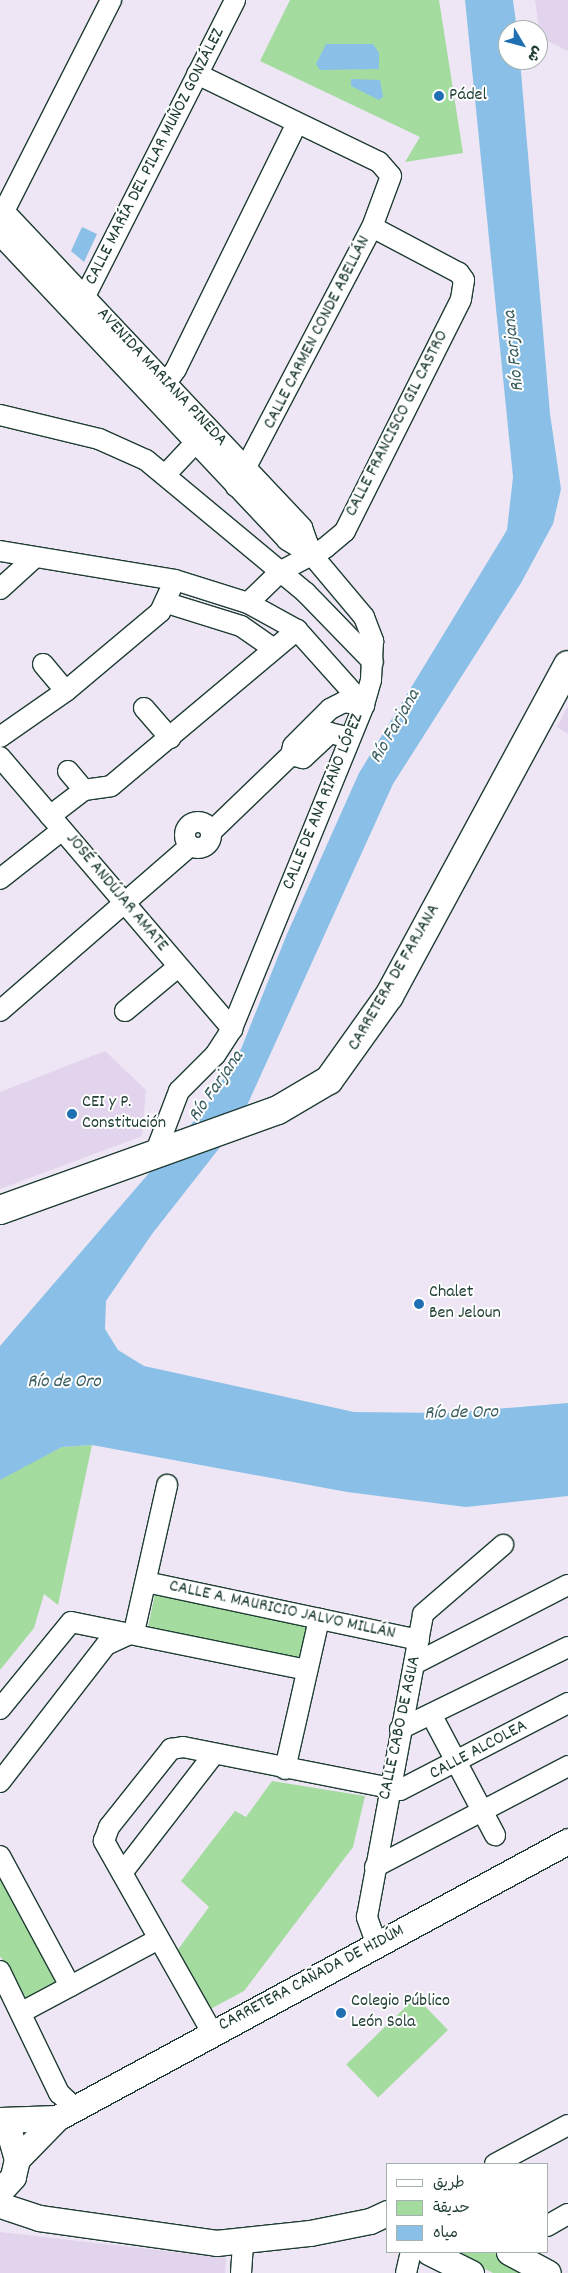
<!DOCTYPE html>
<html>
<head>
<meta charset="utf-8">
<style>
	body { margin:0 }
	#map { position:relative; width:568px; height:2273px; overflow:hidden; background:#eee6f4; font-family:Dekko,"Playpen Sans Arabic",sans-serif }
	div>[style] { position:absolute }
	.built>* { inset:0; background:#e2d4ec }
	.green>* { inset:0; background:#a4db9f; transform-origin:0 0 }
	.water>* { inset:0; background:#8ac0e8 }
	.roads { filter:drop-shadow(1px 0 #1f3d34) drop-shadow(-1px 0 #1f3d34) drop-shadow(0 1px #1f3d34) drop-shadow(0 -1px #1f3d34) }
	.minor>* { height:20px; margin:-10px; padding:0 10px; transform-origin:10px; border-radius:10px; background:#fff }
	.minor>.ring { margin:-10px; padding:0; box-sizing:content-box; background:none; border:20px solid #fff; border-radius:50% }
	.tertiary>* { height:25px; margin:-12.5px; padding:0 12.5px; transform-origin:12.5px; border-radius:12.5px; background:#fff }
	.secondary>* { height:28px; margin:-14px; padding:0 14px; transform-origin:14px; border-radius:14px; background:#fff }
	.dots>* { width:14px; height:14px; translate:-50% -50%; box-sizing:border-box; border:2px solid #fff; border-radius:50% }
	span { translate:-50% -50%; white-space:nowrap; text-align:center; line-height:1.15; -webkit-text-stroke:4px #fff; paint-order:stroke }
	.poi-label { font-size:18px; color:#1f3d34 }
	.left { translate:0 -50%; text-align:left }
	.street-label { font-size:18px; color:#1f3d34 }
	.water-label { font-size:19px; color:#3a5e61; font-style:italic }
	.legend { position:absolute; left:386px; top:2163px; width:162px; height:90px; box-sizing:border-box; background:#fff; border:1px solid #a5b1ae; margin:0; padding:6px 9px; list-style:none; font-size:15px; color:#1f3d34 }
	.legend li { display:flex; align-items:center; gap:10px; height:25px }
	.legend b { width:25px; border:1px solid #a5b1ae }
	.north { position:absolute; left:498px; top:20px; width:50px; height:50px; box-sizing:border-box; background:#fff; border:1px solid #a5b1ae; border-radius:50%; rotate:127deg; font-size:14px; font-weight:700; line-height:20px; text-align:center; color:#1f3d34 }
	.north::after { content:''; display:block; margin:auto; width:18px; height:22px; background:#1f6fb2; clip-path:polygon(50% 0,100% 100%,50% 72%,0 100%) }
</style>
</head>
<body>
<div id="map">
	<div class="built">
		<i style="clip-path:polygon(535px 0,568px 0,568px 51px,540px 37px)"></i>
		<i style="clip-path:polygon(568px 706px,568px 734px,557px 727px)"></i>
		<i style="clip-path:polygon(105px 1051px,146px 1090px,142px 1136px,0 1189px,0 1092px)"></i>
		<i style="clip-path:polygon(0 2232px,226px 2258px,225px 2273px,0 2273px)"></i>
	</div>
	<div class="green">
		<i style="clip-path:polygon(290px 0,439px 0,463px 153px,405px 162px,420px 137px,260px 61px)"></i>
		<i style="clip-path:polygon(92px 1445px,58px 1605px,44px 1594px,34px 1628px,0 1670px,0 1480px,32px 1459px,62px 1447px)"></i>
		<i style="left:155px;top:1594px;width:158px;height:34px;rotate:12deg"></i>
		<i style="clip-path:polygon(272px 1781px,365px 1796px,353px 1847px,244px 1991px,201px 2014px,174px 1955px,209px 1907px,181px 1881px,235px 1811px,246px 1817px)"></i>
		<i style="clip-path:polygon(0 1863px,67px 1979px,28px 2001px,0 1956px)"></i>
		<i style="left:416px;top:1997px;width:46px;height:97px;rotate:46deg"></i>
		<i style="clip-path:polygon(453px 2252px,493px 2252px,531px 2273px,493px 2273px)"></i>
	</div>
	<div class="water">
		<i style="clip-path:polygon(465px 0,513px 0,517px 30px,508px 30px,508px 60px,520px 60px,550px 414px,561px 489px,553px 524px,521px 583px,393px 784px,239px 1123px,152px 1234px,106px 1301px,105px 1329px,118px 1350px,144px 1366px,354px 1412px,447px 1413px,568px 1403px,568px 1496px,466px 1507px,347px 1492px,92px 1445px,62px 1447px,0 1480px,0 1346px,206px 1107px,241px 1049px,287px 934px,359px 773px,507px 530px,513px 477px)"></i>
		<i style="clip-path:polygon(326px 44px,373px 44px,379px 53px,379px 69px,320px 70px,316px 64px)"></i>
		<i style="clip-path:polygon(351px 79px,380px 80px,383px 97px,379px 100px,351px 86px)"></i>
		<i style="clip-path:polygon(82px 227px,97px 234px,84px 262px,71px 251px)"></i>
	</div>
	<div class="roads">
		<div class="minor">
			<i style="left:197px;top:74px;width:202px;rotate:25.8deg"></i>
			<i style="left:379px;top:162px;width:18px;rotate:49deg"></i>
			<i style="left:391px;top:176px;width:54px;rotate:110.4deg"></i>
			<i style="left:372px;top:227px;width:293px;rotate:117.7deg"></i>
			<i style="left:0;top:207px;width:441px;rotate:46.7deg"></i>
			<i style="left:302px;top:528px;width:29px;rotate:70deg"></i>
			<i style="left:0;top:219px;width:246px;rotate:-63.1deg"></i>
			<i style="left:0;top:235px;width:419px;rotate:46.7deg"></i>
			<i style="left:287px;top:540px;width:29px;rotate:31deg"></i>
			<i style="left:312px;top:555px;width:81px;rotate:50deg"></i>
			<i style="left:364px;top:617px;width:26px;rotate:69deg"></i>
			<i style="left:373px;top:641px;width:39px;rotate:93deg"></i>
			<i style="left:371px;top:680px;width:26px;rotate:106deg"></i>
			<i style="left:364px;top:705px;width:350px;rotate:112.2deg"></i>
			<i style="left:232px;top:1029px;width:31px;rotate:123deg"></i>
			<i style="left:215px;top:1055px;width:51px;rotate:135deg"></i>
			<i style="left:179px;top:1091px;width:67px;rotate:110.9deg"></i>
			<i style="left:79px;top:308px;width:345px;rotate:-63.1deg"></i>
			<i style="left:158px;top:394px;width:31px;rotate:-54deg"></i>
			<i style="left:176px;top:369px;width:274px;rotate:-63.8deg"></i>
			<i style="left:0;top:415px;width:102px;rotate:13.6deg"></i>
			<i style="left:99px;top:439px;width:51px;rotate:24.1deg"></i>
			<i style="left:146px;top:460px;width:208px;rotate:39.7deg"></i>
			<i style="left:306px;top:593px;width:96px;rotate:45.8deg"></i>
			<i style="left:167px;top:473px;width:42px;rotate:-46.9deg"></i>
			<i style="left:0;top:551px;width:177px;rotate:9.4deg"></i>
			<i style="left:175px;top:580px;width:77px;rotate:17.5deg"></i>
			<i style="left:248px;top:603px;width:56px;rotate:28.9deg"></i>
			<i style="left:297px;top:630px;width:101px;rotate:48.2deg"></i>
			<i style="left:0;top:589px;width:43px;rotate:-42.2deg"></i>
			<i style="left:167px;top:603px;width:77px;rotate:17.3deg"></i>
			<i style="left:241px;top:626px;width:40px;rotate:34.9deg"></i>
			<i style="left:248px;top:603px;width:46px;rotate:-44.1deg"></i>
			<i style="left:281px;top:571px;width:50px;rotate:-27.6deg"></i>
			<i style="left:325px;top:548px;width:26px;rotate:-40deg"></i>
			<i style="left:345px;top:531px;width:259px;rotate:-63.4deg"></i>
			<i style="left:461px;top:299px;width:19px;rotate:-81deg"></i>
			<i style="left:464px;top:280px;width:9px;rotate:-126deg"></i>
			<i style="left:459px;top:273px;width:98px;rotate:-152.1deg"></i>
			<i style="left:43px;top:664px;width:35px;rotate:50deg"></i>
			<i style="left:144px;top:708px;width:40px;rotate:49deg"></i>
			<i style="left:0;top:737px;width:80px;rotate:-34.9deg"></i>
			<i style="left:66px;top:691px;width:123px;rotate:-40deg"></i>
			<i style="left:160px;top:612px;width:35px;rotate:-65deg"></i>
			<i style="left:350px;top:738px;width:21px;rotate:-166deg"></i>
			<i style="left:330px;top:733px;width:37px;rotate:137deg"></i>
			<i style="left:303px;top:758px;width:12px;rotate:-166deg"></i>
			<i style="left:291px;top:755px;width:9px;rotate:-77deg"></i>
			<i style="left:293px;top:746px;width:52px;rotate:-45deg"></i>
			<i style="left:330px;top:709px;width:16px;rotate:-27deg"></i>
			<i style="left:344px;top:702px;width:20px;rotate:9deg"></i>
			<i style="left:0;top:757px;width:358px;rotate:49.5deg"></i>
			<i style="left:68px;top:771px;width:25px;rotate:50deg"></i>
			<i style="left:50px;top:816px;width:43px;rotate:-37.4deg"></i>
			<i style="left:84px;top:790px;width:27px;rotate:-8deg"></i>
			<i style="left:111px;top:786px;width:243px;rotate:-40deg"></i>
			<i class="ring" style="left:185px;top:822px;width:6px;height:6px"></i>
			<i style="left:211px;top:832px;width:111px;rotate:-43.9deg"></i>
			<i style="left:0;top:879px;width:79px;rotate:-38.3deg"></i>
			<i style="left:0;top:1011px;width:252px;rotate:-41deg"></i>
			<i style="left:125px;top:1011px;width:69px;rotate:-39.7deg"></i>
			<i style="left:146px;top:1582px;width:279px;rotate:12deg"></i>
			<i style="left:134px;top:1632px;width:151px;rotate:-77.3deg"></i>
			<i style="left:414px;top:1664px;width:173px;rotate:-27.2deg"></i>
			<i style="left:0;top:1709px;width:112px;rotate:-50.8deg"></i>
			<i style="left:71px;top:1622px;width:241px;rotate:11.5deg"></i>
			<i style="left:432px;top:1716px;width:135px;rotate:62.1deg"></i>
			<i style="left:400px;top:1729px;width:187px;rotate:-26deg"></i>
			<i style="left:285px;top:1769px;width:154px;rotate:-77.2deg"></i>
			<i style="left:0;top:1782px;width:173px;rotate:-52.3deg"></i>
			<i style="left:106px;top:1645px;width:31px;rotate:-25deg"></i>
			<i style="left:0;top:1856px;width:148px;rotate:61.7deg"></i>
			<i style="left:375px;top:1867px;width:218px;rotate:-27.6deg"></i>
			<i style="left:122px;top:1873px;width:150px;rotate:-52.3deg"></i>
			<i style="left:377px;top:1945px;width:30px;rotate:-110deg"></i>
			<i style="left:367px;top:1917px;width:308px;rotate:-79.5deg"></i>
			<i style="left:423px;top:1614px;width:106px;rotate:-40.8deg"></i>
			<i style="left:0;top:1971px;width:136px;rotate:64.2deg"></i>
			<i style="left:59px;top:2093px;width:22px;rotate:43deg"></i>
			<i style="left:22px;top:2012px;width:155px;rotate:-28.1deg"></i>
			<i style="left:213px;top:2034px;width:222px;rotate:-119.5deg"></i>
			<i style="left:104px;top:1841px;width:15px;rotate:-70deg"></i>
			<i style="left:109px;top:1827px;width:100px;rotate:-51.5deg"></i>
			<i style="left:171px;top:1749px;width:12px;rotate:-9deg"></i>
			<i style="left:183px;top:1747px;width:221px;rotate:11.2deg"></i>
			<i style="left:400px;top:1790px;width:189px;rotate:-27.4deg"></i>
			<i style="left:495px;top:2164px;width:83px;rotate:-28.1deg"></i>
			<i style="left:547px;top:2226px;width:24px;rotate:-30deg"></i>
			<i style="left:241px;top:2273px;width:31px;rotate:-86deg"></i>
			<i style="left:406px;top:2273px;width:22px;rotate:-77deg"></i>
		</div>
		<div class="tertiary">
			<i style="left:0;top:2120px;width:57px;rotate:-2deg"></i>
			<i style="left:0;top:2125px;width:14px;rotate:45deg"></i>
			<i style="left:10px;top:2135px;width:25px;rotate:74deg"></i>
			<i style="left:17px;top:2159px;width:18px;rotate:103deg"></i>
			<i style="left:13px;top:2177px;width:19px;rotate:133deg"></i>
			<i style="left:17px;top:2159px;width:57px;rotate:-45.7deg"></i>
			<i style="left:57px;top:2118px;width:581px;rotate:-28.46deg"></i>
			<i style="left:0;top:2205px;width:41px;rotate:18.4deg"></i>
			<i style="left:39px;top:2218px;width:179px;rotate:8deg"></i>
			<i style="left:216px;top:2243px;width:95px;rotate:-6.1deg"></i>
			<i style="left:310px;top:2233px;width:61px;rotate:-11.3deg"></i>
			<i style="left:370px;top:2221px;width:19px;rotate:-25deg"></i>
			<i style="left:429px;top:2252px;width:47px;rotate:26.6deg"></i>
			<i style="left:509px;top:2252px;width:44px;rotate:28.3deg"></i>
		</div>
		<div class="secondary">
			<i style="left:0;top:1210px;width:295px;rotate:-19.8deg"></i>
			<i style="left:278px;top:1110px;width:59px;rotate:-30.5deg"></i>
			<i style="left:329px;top:1080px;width:103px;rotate:-54.5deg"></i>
			<i style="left:389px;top:996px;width:376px;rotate:-61.6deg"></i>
		</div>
	</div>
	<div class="dots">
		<i style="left:439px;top:96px;background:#1f6fb2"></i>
		<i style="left:72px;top:1114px;background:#1f6fb2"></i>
		<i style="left:419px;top:1304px;background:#1f6fb2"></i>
		<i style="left:341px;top:2013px;background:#1f6fb2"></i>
	</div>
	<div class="poi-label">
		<span class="left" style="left:449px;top:96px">Pádel</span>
		<span class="left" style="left:82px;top:1114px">CEI y P.<br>Constitución</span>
		<span class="left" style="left:429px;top:1304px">Chalet<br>Ben Jeloun</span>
		<span class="left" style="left:351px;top:2013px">Colegio Público<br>León Sola</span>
	</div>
	<div class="street-label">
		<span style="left:156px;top:157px;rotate:-63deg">CALLE MARÍA DEL PILAR MUÑOZ GONZÁLEZ</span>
		<span style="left:318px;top:333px;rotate:-63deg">CALLE CARMEN CONDE ABELLÁN</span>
		<span style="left:161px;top:378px;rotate:47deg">AVENIDA MARIANA PINEDA</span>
		<span style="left:398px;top:424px;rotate:-63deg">CALLE FRANCISCO GIL CASTRO</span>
		<span style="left:324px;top:802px;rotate:-68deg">CALLE DE ANA RIAÑO LÓPEZ</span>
		<span style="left:116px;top:893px;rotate:50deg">JOSÉ ANDÚJAR AMATE</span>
		<span style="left:395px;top:978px;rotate:-60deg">CARRETERA DE FARJANA</span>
		<span style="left:282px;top:1611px;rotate:12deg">CALLE A. MAURICIO JALVO MILLÁN</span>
		<span style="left:401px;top:1728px;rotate:-78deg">CALLE CABO DE AGUA</span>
		<span style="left:479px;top:1751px;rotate:-28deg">CALLE ALCOLEA</span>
		<span style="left:312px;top:1979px;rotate:-28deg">CARRETERA CAÑADA DE HIDÚM</span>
	</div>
	<div class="water-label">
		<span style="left:515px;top:351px;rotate:-96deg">Río Farjana</span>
		<span style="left:396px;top:727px;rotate:-60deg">Río Farjana</span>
		<span style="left:217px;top:1087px;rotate:-55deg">Río Farjana</span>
		<span style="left:64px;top:1383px">Río de Oro</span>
		<span style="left:461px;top:1414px;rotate:-1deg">Río de Oro</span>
	</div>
	<ul class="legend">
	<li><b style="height:6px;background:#fff"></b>طريق</li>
	<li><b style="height:14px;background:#a4db9f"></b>حديقة</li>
	<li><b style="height:14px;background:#8ac0e8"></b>مياه</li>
	</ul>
	<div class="north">ش</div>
</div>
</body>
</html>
